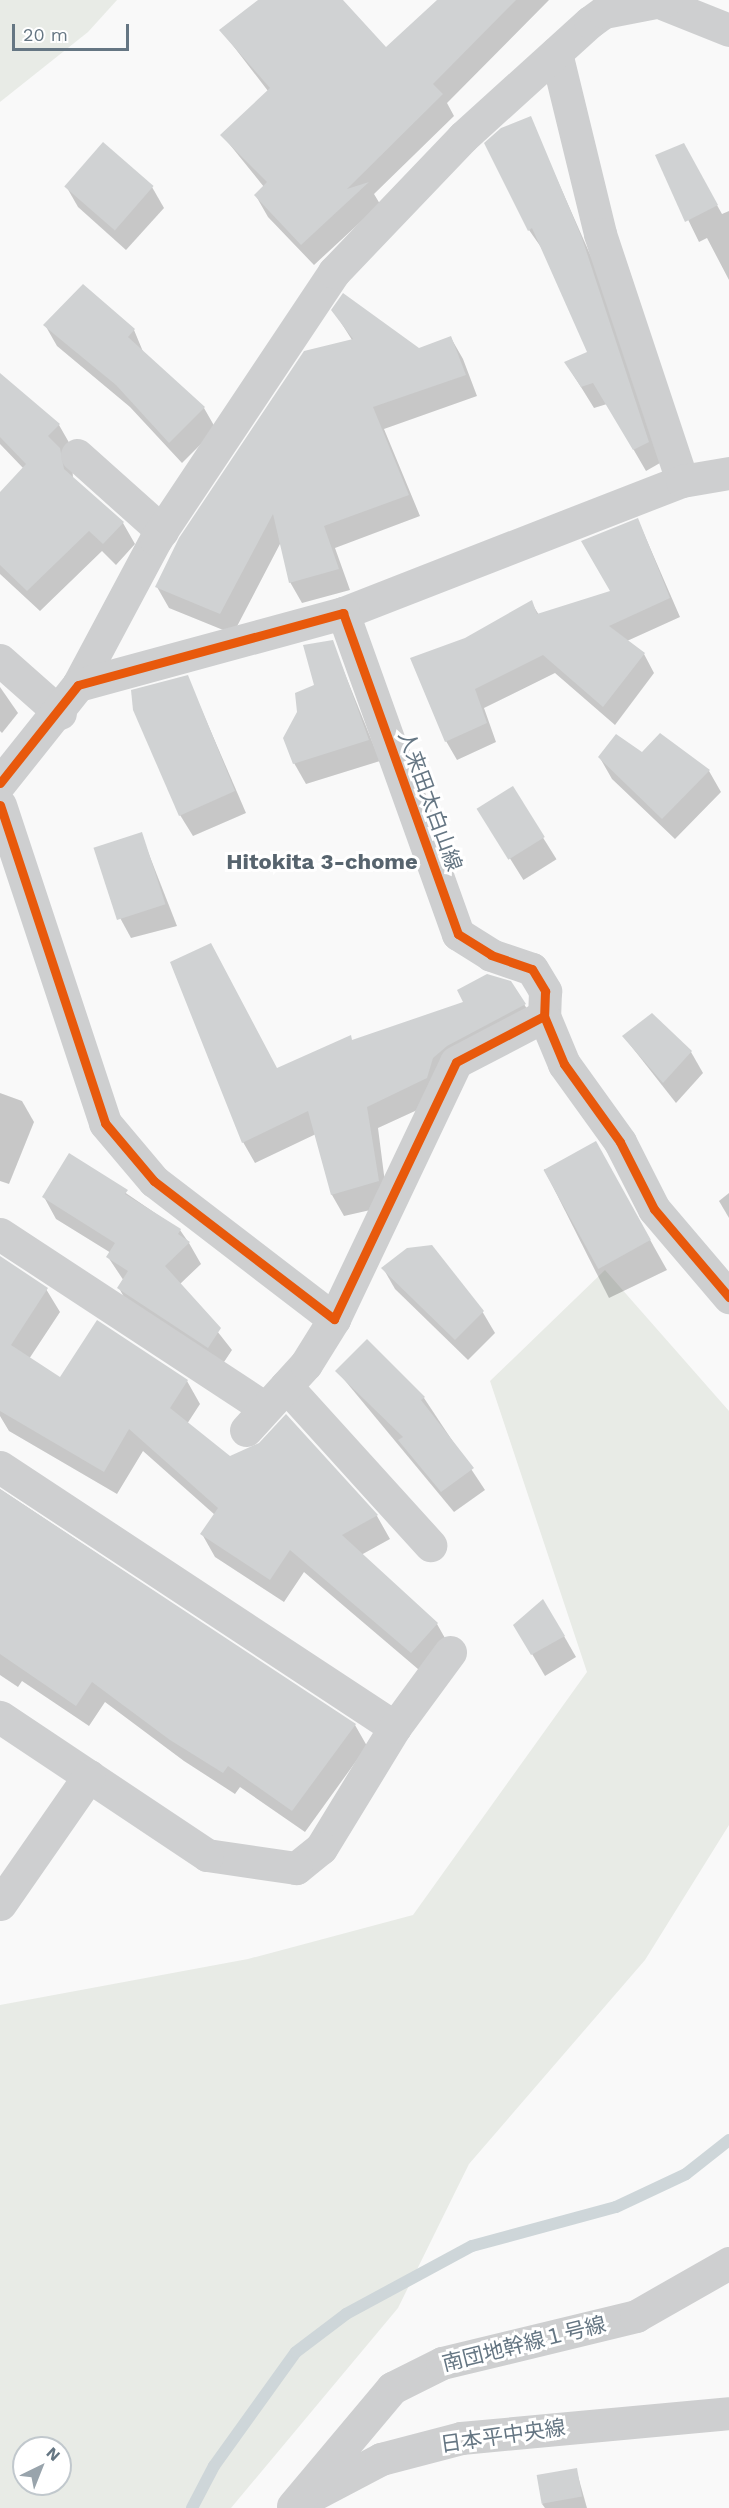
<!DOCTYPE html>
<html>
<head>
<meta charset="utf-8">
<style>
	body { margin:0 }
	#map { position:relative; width:729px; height:2508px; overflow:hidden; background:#f9f9f9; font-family:"Work Sans","Noto Sans JP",sans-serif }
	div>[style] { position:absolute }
	.green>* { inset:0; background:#e8ebe6 }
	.shadow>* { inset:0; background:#0003; transform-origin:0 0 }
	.stream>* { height:12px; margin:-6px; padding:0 6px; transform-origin:6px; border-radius:6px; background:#ced6d9 }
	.building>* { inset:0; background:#d0d2d3; transform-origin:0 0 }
	.minor>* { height:33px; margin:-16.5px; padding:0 16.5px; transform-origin:16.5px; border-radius:16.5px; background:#cecfd0 }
	.tertiary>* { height:33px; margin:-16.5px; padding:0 16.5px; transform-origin:16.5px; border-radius:16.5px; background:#cecfd0 }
	.cycleway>* { height:9px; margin:-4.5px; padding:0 4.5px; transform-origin:4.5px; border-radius:4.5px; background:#e8590c }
	span { translate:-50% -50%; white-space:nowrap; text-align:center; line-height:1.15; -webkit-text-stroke:6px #fff; paint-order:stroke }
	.street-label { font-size:21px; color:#657683 }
	.neighbourhood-label { font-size:22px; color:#57646e; font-weight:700 }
	.north { position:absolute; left:12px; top:2436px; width:60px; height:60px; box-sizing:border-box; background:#fff; border:2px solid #c1c8cd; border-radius:50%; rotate:43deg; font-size:16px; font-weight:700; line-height:24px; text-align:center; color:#657683 }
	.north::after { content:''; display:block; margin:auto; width:21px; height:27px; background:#99a4ac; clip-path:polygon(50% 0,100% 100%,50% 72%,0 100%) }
	.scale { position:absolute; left:12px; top:24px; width:117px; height:27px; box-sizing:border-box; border:3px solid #657683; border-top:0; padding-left:8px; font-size:18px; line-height:21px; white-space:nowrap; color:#657683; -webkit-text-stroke:4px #fff; paint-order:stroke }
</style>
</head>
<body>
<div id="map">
	<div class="green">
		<i style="clip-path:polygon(0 0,117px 0,88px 32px,0 102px)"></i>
		<i style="clip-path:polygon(evenodd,605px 1270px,729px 1411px,729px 1825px,645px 1960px,469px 2164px,398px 2308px,231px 2508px,0 2508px,0 2005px,248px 1959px,413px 1915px,587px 1672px,490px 1381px,605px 1270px,24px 2448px,60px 2448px,60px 2484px,24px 2484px,24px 2448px)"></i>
	</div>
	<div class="shadow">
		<i style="clip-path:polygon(260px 0,335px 0,386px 49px,439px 0,549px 0,447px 103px,454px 116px,374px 194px,380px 204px,314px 265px,268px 217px,256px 196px,264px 187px,222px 135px,268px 91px,221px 30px)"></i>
		<i style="clip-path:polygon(530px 118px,593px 261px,660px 463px,646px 471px,607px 404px,594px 408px,566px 363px,589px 353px,543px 250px,529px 230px)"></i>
		<i style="clip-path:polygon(657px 156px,695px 166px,722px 214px,729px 211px,729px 280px,707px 238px,699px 242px)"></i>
		<i style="clip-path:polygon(66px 186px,152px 187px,164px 208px,126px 250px,78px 207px)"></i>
		<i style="clip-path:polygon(83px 286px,134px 330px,144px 354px,204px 408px,216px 429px,182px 463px,130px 407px,57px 346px,45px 325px)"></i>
		<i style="clip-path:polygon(333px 310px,418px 350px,451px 338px,463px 359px,477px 396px,384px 429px,420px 516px,335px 548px,350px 590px,302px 603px,290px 582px,281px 542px,233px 634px,169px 608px,157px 587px,352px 340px)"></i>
		<i style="clip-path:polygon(0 378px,59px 425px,71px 446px,73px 478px,123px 523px,135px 544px,116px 565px,102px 551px,40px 611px,0 574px,0 494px,24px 469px,0 444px)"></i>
		<i style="clip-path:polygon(638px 520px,680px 617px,627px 641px,644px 654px,654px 673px,615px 725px,555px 673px,484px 708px,496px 742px,457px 760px,446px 741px,466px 640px,531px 602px,539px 615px,612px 592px)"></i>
		<i style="clip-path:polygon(332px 642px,380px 761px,306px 784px,294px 763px)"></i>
		<i style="clip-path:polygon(187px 676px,246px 813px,193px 836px,180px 815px)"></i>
		<i style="clip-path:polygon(0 687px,18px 713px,2px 733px,0 731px)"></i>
		<i style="clip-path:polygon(660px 735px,709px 771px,721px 792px,675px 839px,612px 779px,600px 758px,643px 753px)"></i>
		<i style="left:512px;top:788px;width:84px;height:39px;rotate:58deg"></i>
		<i style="clip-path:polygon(141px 834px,177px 926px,131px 938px,119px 916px)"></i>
		<i style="clip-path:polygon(465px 1002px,524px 1004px,537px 1025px,459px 1067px,439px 1100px,378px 1128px,388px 1206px,344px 1216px,332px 1195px,316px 1134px,255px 1163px,243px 1142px,277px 1069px)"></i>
		<i style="clip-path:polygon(624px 1037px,691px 1052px,703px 1073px,676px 1103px)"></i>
		<i style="clip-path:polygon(0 1093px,22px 1101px,34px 1122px,9px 1184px,0 1181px)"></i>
		<i style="clip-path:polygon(70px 1155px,180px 1230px,189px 1243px,201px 1264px,180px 1284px,232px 1350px,220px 1368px,131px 1310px,119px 1288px,124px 1281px,108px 1257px,111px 1253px,56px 1219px,44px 1197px)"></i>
		<i style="clip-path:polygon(544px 1169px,612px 1172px,667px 1270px,609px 1298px)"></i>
		<i style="clip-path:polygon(729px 1193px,729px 1218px,719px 1201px)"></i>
		<i style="clip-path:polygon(0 1268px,46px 1289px,60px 1312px,29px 1359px,61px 1379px,187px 1381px,200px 1404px,187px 1424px,229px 1458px,260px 1444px,286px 1416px,377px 1516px,390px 1539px,361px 1555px,437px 1624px,450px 1647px,425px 1675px,304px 1572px,284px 1602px,215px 1557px,202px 1534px,215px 1515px,143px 1451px,117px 1494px,9px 1431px,0 1416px)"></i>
		<i style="clip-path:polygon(383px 1268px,482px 1311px,495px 1333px,468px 1360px,395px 1289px)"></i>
		<i style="clip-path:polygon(337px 1371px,424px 1398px,485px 1490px,454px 1512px)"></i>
		<i style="clip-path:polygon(0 1489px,355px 1725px,367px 1746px,305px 1832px,240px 1787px,235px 1794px,184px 1761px,105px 1702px,89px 1726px,22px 1681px,18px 1687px,0 1675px)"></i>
		<i style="clip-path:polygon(515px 1625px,564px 1636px,576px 1657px,545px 1676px)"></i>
		<i style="clip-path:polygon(576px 2469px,587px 2508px,545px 2508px,542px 2504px)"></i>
	</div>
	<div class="stream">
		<i style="left:192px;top:2508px;width:47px;rotate:-62.4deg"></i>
		<i style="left:214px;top:2466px;width:140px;rotate:-54.3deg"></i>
		<i style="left:296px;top:2352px;width:63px;rotate:-37.2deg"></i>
		<i style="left:346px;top:2314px;width:143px;rotate:-28.4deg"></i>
		<i style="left:472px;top:2246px;width:149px;rotate:-15.2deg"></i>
		<i style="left:616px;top:2207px;width:77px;rotate:-25.2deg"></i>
		<i style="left:686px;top:2174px;width:55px;rotate:-38.3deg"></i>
	</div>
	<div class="building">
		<i style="clip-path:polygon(258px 0,343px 0,386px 47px,437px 0,516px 0,433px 84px,443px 94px,347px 189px,369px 182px,301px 245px,254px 195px,267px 182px,220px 135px,270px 88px,219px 30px)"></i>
		<i style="clip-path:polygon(531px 116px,582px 238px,649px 442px,633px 450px,593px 383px,581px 387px,564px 362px,587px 352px,532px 228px,528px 231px,484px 143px,501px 128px)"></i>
		<i style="left:103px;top:142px;width:67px;height:59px;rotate:41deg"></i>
		<i style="clip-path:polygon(684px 143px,718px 205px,685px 222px,655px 155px)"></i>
		<i style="clip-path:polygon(83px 284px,135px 329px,128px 337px,205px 407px,169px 443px,116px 385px,43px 325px)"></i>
		<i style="clip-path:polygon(343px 293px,419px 348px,451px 336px,466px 375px,373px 407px,409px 495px,324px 526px,339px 569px,289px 583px,273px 514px,220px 614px,155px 587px,179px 538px,304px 351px,353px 339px,331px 310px)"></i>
		<i style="clip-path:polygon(0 373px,60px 424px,48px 436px,60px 448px,64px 469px,124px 522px,103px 544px,89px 531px,27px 591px,0 565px,0 492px,26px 464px,0 437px)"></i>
		<i style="clip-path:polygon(638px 518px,670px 598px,609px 626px,645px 653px,603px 707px,543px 655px,475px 689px,487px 723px,445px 742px,410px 658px,465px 638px,532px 600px,537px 614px,610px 591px,581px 541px)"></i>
		<i style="clip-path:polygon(333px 640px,369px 740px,293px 764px,283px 738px,297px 712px,295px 693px,314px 685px,303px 645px)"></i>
		<i style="clip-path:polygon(188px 675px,235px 791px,179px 816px,133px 710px,131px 690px)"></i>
		<i style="clip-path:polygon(660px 733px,710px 770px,662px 819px,598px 757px,616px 734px,642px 752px)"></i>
		<i style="left:513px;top:786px;width:60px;height:43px;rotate:58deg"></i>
		<i style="left:142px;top:832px;width:76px;height:51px;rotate:72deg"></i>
		<i style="clip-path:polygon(211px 943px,277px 1068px,351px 1035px,352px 1040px,463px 1002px,457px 990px,487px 974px,511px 981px,526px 1004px,447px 1046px,433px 1058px,427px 1078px,367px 1107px,379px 1181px,331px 1195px,308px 1111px,242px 1143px,170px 962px)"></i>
		<i style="clip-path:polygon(652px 1013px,692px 1051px,663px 1083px,622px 1036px)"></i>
		<i style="left:596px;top:1141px;width:113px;height:60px;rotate:61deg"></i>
		<i style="clip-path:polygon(69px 1153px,128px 1190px,125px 1194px,181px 1229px,178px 1234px,190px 1242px,165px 1266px,221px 1328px,208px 1348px,117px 1288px,128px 1271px,106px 1257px,115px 1243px,42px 1197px)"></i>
		<i style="clip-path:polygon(432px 1245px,484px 1311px,455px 1340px,381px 1268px,407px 1248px)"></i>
		<i style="clip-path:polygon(0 1256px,48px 1288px,11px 1345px,60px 1377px,97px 1320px,188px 1380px,170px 1408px,230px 1456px,259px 1443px,286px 1414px,378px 1515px,342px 1535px,438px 1623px,411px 1653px,290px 1550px,270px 1580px,200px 1534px,218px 1508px,129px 1429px,104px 1472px,0 1411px)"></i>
		<i style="clip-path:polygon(367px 1339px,425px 1397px,421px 1400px,474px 1468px,441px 1492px,398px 1440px,403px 1437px,335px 1371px)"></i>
		<i style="clip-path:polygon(0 1489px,356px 1724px,292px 1811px,228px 1766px,223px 1773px,170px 1740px,92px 1682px,76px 1706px,0 1654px)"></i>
		<i style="clip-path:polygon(543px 1599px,565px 1636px,531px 1655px,513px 1625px)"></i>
		<i style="left:577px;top:2468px;width:29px;height:41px;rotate:80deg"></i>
	</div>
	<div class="minor">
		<i style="left:664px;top:4px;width:70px;rotate:21.8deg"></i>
		<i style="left:556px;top:53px;width:186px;rotate:76.3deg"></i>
		<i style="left:600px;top:234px;width:260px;rotate:71.6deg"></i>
		<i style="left:77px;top:455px;width:114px;rotate:41.8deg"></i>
		<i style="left:343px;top:613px;width:364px;rotate:-21.3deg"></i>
		<i style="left:682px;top:481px;width:48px;rotate:-9.7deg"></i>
		<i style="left:0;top:660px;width:80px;rotate:41.5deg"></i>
		<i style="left:78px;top:685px;width:166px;rotate:-61.9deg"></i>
		<i style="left:156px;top:539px;width:321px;rotate:-56.3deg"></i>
		<i style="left:334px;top:272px;width:187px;rotate:-46.3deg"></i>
		<i style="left:463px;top:137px;width:171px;rotate:-42.2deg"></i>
		<i style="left:590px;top:22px;width:17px;rotate:-36deg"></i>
		<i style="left:604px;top:12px;width:63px;rotate:-11deg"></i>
		<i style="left:0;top:783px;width:125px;rotate:-51.5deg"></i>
		<i style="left:78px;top:685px;width:275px;rotate:-15.2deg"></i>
		<i style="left:343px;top:613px;width:341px;rotate:70.3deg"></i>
		<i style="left:458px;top:934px;width:39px;rotate:32deg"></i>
		<i style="left:491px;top:955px;width:43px;rotate:18.9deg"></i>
		<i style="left:532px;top:969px;width:26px;rotate:59deg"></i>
		<i style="left:545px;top:991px;width:25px;rotate:92deg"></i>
		<i style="left:544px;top:1016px;width:52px;rotate:67.4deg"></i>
		<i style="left:564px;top:1064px;width:96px;rotate:54.3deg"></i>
		<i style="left:620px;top:1142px;width:75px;rotate:63.1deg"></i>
		<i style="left:654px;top:1209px;width:116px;rotate:49.6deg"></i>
		<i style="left:0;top:805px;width:335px;rotate:71.7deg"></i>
		<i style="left:105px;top:1123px;width:76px;rotate:49.8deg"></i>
		<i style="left:154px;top:1181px;width:227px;rotate:37.5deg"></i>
		<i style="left:334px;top:1319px;width:284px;rotate:-64.6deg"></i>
		<i style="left:456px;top:1062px;width:99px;rotate:-27.6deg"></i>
		<i style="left:0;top:1234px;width:317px;rotate:33.3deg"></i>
		<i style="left:286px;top:1386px;width:215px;rotate:47.8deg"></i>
		<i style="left:246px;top:1430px;width:89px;rotate:-47.7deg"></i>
		<i style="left:306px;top:1364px;width:53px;rotate:-58.1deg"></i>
		<i style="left:0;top:1467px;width:473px;rotate:33.4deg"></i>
		<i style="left:395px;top:1727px;width:142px;rotate:121.4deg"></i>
		<i style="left:321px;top:1848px;width:32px;rotate:141deg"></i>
		<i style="left:296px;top:1868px;width:90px;rotate:-171.7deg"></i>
		<i style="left:207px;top:1855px;width:249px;rotate:-146.3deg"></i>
		<i style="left:395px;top:1727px;width:93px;rotate:-53.7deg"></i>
		<i style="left:0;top:1904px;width:156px;rotate:-55.2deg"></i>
	</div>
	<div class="tertiary">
		<i style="left:307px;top:2498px;width:84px;rotate:-27.8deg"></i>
		<i style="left:381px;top:2459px;width:83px;rotate:-14.7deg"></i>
		<i style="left:461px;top:2438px;width:269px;rotate:-5.3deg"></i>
		<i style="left:293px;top:2506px;width:154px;rotate:-50deg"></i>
		<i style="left:392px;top:2388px;width:56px;rotate:-26.6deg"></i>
		<i style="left:442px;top:2363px;width:200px;rotate:-13.6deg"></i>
		<i style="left:636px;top:2316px;width:107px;rotate:-29.7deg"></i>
	</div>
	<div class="cycleway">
		<i style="left:0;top:783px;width:125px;rotate:-51.5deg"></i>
		<i style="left:78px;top:685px;width:275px;rotate:-15.2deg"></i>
		<i style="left:343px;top:613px;width:341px;rotate:70.3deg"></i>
		<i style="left:458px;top:934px;width:39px;rotate:32deg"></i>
		<i style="left:491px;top:955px;width:43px;rotate:18.9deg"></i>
		<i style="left:532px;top:969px;width:26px;rotate:59deg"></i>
		<i style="left:545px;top:991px;width:25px;rotate:92deg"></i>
		<i style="left:544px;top:1016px;width:52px;rotate:67.4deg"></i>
		<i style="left:564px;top:1064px;width:96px;rotate:54.3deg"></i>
		<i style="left:620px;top:1142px;width:75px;rotate:63.1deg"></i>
		<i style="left:654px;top:1209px;width:116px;rotate:49.6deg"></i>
		<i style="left:0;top:805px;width:335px;rotate:71.7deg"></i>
		<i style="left:105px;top:1123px;width:76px;rotate:49.8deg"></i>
		<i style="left:154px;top:1181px;width:227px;rotate:37.5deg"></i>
		<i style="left:334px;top:1319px;width:284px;rotate:-64.6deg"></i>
		<i style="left:456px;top:1062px;width:99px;rotate:-27.6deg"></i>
	</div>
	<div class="street-label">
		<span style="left:430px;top:801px;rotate:70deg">人来田太白山線</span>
		<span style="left:524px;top:2344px;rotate:-14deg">南団地幹線１号線</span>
		<span style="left:503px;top:2436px;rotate:-8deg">日本平中央線</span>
	</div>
	<div class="neighbourhood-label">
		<span style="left:322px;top:862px">Hitokita 3-chome</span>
	</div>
	<div class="north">N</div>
	<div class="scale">20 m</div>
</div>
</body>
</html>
